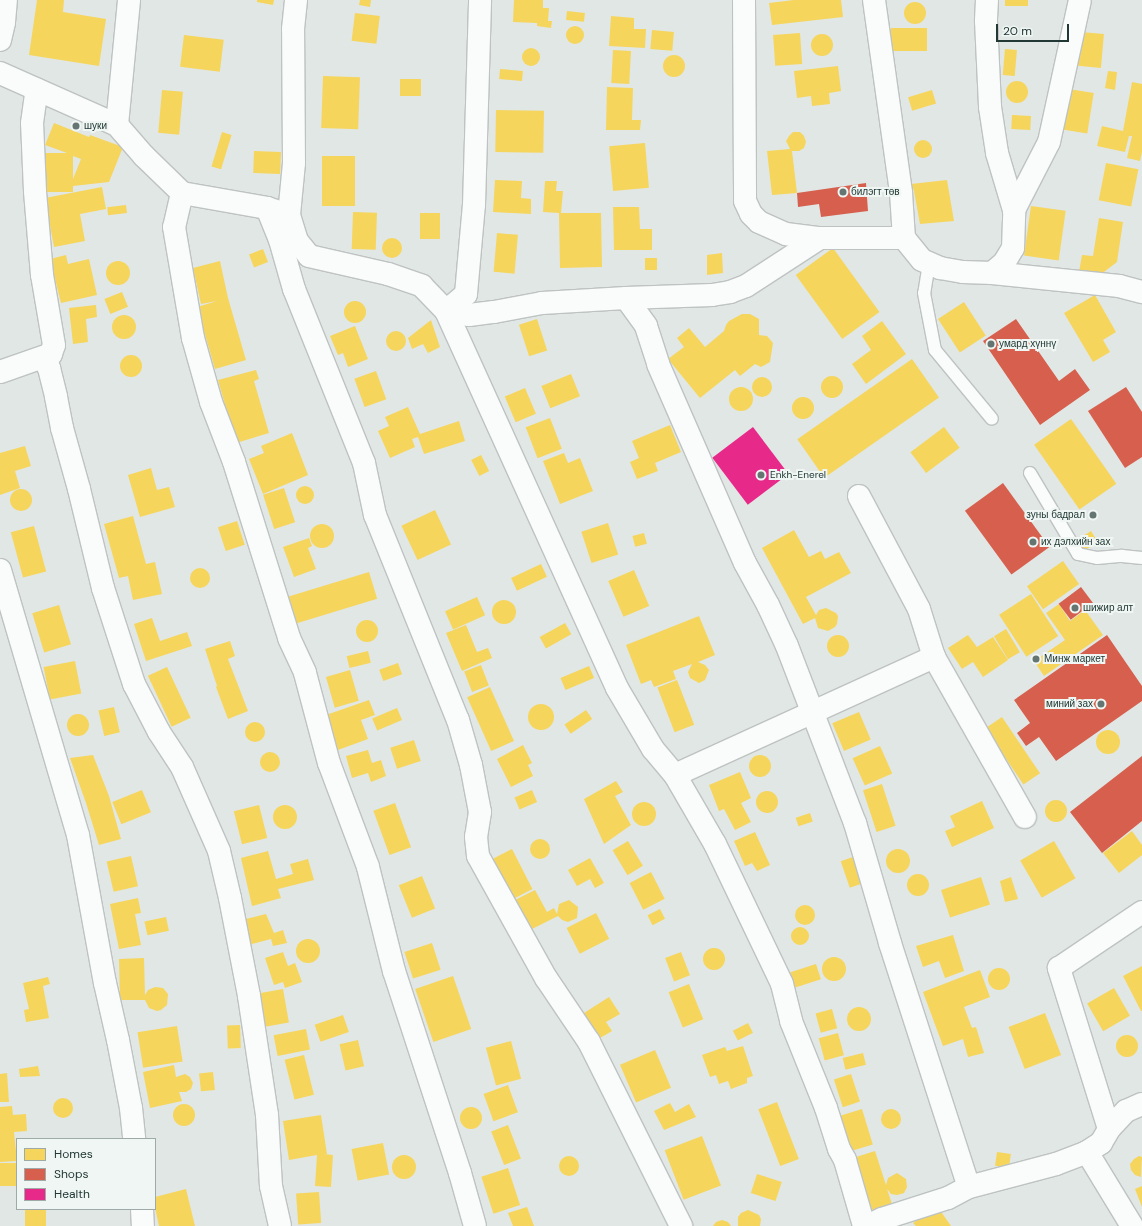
<!DOCTYPE html>
<html>
<head>
<meta charset="utf-8">
<style>
	body { margin:0 }
	#map { position:relative; width:1142px; height:1226px; overflow:hidden; background:#e1e7e5; font-family:"DM Sans",sans-serif }
	div>[style] { position:absolute }
	.homes>* { inset:0; background:#f6d55c; transform-origin:0 0 }
	.round { border-radius:50% }
	.shops>* { inset:0; background:#d6604d; transform-origin:0 0 }
	.health>* { inset:0; background:#e7298a; transform-origin:0 0 }
	.roads { filter:drop-shadow(1px 0 #bec3c2) drop-shadow(-1px 0 #bec3c2) drop-shadow(0 1px #bec3c2) drop-shadow(0 -1px #bec3c2) }
	.lane>* { height:12px; margin:-6px; padding:0 6px; transform-origin:6px; border-radius:6px; background:#fafbfb }
	.street>* { height:22px; margin:-11px; padding:0 11px; transform-origin:11px; border-radius:11px; background:#fafbfb }
	.dots>* { width:11px; height:11px; translate:-50% -50%; box-sizing:border-box; border:2px solid #eff6f3; border-radius:50% }
	span { translate:-50% -50%; white-space:nowrap; text-align:center; line-height:1.15; -webkit-text-stroke:4px #eff6f3; paint-order:stroke }
	.poi-label { font-size:10px; color:#213834 }
	.left { translate:0 -50%; text-align:left }
	.right { translate:-100% -50%; text-align:right }
	.legend { position:absolute; left:16px; top:1138px; width:140px; height:72px; box-sizing:border-box; background:#eff6f3; border:1px solid #9daaa7; margin:0; padding:5px 7px; list-style:none; font-size:12px; color:#213834 }
	.legend li { display:flex; align-items:center; gap:8px; height:20px }
	.legend b { width:20px; border:1px solid #9daaa7 }
	.scale { position:absolute; left:996px; top:24px; width:73px; height:18px; box-sizing:border-box; border:2px solid #213834; border-top:0; padding-left:5px; font-size:12px; line-height:14px; white-space:nowrap; color:#213834; -webkit-text-stroke:3px #eff6f3; paint-order:stroke }
</style>
</head>
<body>
<div id="map">
	<div class="homes">
		<i style="clip-path:polygon(37px 0,64px 0,63px 12px,106px 19px,99px 66px,29px 55px)"></i>
		<i style="clip-path:polygon(257px 0,274px 0,273px 5px,257px 2px)"></i>
		<i style="clip-path:polygon(360px 0,371px 0,370px 7px,359px 5px)"></i>
		<i style="clip-path:polygon(514px 0,543px 0,543px 8px,549px 8px,548px 21px,552px 21px,551px 28px,537px 26px,537px 23px,513px 22px)"></i>
		<i style="clip-path:polygon(794px 0,841px 0,843px 17px,772px 25px,769px 3px)"></i>
		<i style="left:1005px;top:0;width:23px;height:6px"></i>
		<i class="round" style="left:904px;top:2px;width:22px;height:22px"></i>
		<i style="left:567px;top:11px;width:18px;height:9px;rotate:6deg"></i>
		<i style="left:355px;top:13px;width:25px;height:28px;rotate:7deg"></i>
		<i style="clip-path:polygon(611px 16px,634px 18px,634px 29px,646px 29px,645px 48px,609px 46px)"></i>
		<i class="round" style="left:566px;top:26px;width:18px;height:18px"></i>
		<i style="left:891px;top:28px;width:36px;height:23px"></i>
		<i style="left:652px;top:30px;width:22px;height:19px;rotate:5deg"></i>
		<i style="left:1081px;top:32px;width:23px;height:34px;rotate:5deg"></i>
		<i style="left:800px;top:33px;width:31px;height:27px;rotate:86deg"></i>
		<i class="round" style="left:811px;top:34px;width:22px;height:22px"></i>
		<i style="left:184px;top:35px;width:40px;height:32px;rotate:7deg"></i>
		<i class="round" style="left:522px;top:48px;width:18px;height:18px"></i>
		<i style="left:1005px;top:49px;width:12px;height:26px;rotate:5deg"></i>
		<i style="left:613px;top:50px;width:18px;height:33px;rotate:3deg"></i>
		<i class="round" style="left:663px;top:55px;width:22px;height:22px"></i>
		<i style="clip-path:polygon(838px 66px,841px 91px,829px 93px,830px 104px,812px 106px,811px 96px,797px 98px,794px 71px)"></i>
		<i style="left:500px;top:69px;width:23px;height:10px;rotate:5deg"></i>
		<i style="clip-path:polygon(1108px 71px,1117px 72px,1115px 90px,1105px 88px)"></i>
		<i style="left:323px;top:76px;width:37px;height:52px;rotate:2deg"></i>
		<i style="left:400px;top:79px;width:21px;height:17px"></i>
		<i class="round" style="left:1006px;top:81px;width:22px;height:22px"></i>
		<i style="clip-path:polygon(1132px 82px,1142px 84px,1142px 152px,1140px 161px,1127px 158px,1132px 136px,1129px 136px,1125px 152px,1097px 146px,1102px 126px,1123px 131px)"></i>
		<i style="clip-path:polygon(607px 87px,633px 88px,632px 120px,641px 120px,640px 130px,606px 130px)"></i>
		<i style="left:1069px;top:89px;width:25px;height:41px;rotate:9deg"></i>
		<i style="left:162px;top:90px;width:21px;height:43px;rotate:5deg"></i>
		<i style="left:932px;top:90px;width:14px;height:25px;rotate:73deg"></i>
		<i style="left:496px;top:110px;width:48px;height:42px;rotate:1deg"></i>
		<i style="left:1012px;top:115px;width:19px;height:14px;rotate:3deg"></i>
		<i style="clip-path:polygon(evenodd,54px 123px,89px 137px,90px 135px,123px 147px,109px 182px,73px 186px,73px 192px,42px 192px,42px 153px,67px 153px,45px 145px,54px 123px,73px 156px,81px 159px,73px 179px,73px 156px)"></i>
		<i style="left:222px;top:132px;width:10px;height:36px;rotate:17deg"></i>
		<i style="clip-path:polygon(793px 132px,800px 132px,804px 136px,806px 142px,804px 148px,799px 151px,792px 151px,797px 193px,772px 195px,767px 151px,790px 149px,786px 141px,789px 136px)"></i>
		<i class="round" style="left:914px;top:140px;width:18px;height:18px"></i>
		<i style="left:645px;top:143px;width:45px;height:36px;rotate:85deg"></i>
		<i style="left:254px;top:151px;width:27px;height:22px;rotate:2deg"></i>
		<i style="left:322px;top:156px;width:33px;height:50px"></i>
		<i style="left:1106px;top:163px;width:33px;height:38px;rotate:11deg"></i>
		<i style="clip-path:polygon(495px 180px,522px 181px,521px 198px,531px 199px,531px 214px,493px 212px)"></i>
		<i style="clip-path:polygon(947px 180px,954px 221px,920px 224px,914px 191px,911px 184px)"></i>
		<i style="clip-path:polygon(545px 181px,557px 181px,556px 191px,563px 191px,561px 213px,601px 213px,602px 267px,560px 268px,559px 213px,543px 212px)"></i>
		<i style="clip-path:polygon(102px 187px,106px 209px,80px 214px,85px 241px,54px 247px,45px 198px)"></i>
		<i style="left:126px;top:205px;width:8px;height:19px;rotate:83deg"></i>
		<i style="left:1031px;top:206px;width:35px;height:50px;rotate:8deg"></i>
		<i style="clip-path:polygon(613px 207px,639px 207px,640px 229px,652px 229px,652px 250px,614px 250px)"></i>
		<i style="left:353px;top:212px;width:24px;height:37px;rotate:2deg"></i>
		<i style="left:440px;top:213px;width:26px;height:20px;rotate:90deg"></i>
		<i style="clip-path:polygon(1099px 218px,1123px 222px,1117px 262px,1100px 275px,1079px 272px,1082px 255px,1093px 256px)"></i>
		<i style="left:497px;top:233px;width:21px;height:39px;rotate:5deg"></i>
		<i class="round" style="left:382px;top:238px;width:20px;height:20px"></i>
		<i style="left:833px;top:248px;width:79px;height:46px;rotate:54deg"></i>
		<i style="left:263px;top:249px;width:14px;height:15px;rotate:69deg"></i>
		<i style="clip-path:polygon(722px 253px,723px 273px,707px 275px,707px 255px)"></i>
		<i style="clip-path:polygon(66px 255px,68px 264px,89px 259px,97px 295px,61px 303px,50px 259px)"></i>
		<i style="left:645px;top:258px;width:12px;height:12px"></i>
		<i class="round" style="left:106px;top:261px;width:24px;height:24px"></i>
		<i style="clip-path:polygon(220px 261px,228px 298px,246px 360px,215px 369px,197px 307px,217px 301px,201px 304px,193px 268px)"></i>
		<i style="left:122px;top:292px;width:16px;height:19px;rotate:68deg"></i>
		<i style="clip-path:polygon(1095px 295px,1116px 332px,1103px 340px,1110px 352px,1093px 362px,1064px 313px)"></i>
		<i class="round" style="left:344px;top:301px;width:22px;height:22px"></i>
		<i style="left:964px;top:302px;width:40px;height:31px;rotate:57deg"></i>
		<i style="clip-path:polygon(96px 305px,97px 317px,86px 319px,88px 342px,73px 344px,69px 308px)"></i>
		<i style="clip-path:polygon(742px 314px,750px 314px,759px 319px,759px 335px,767px 336px,773px 343px,770px 362px,761px 367px,755px 364px,740px 376px,735px 370px,700px 398px,668px 359px,684px 347px,677px 338px,689px 328px,705px 347px,724px 331px,726px 325px,729px 321px)"></i>
		<i class="round" style="left:112px;top:315px;width:24px;height:24px"></i>
		<i style="left:537px;top:319px;width:33px;height:19px;rotate:72deg"></i>
		<i style="clip-path:polygon(431px 320px,440px 347px,428px 353px,423px 344px,412px 349px,408px 338px)"></i>
		<i style="clip-path:polygon(882px 321px,906px 354px,866px 384px,852px 364px,871px 350px,862px 336px)"></i>
		<i style="clip-path:polygon(355px 326px,368px 359px,348px 367px,343px 353px,338px 355px,330px 336px)"></i>
		<i class="round" style="left:386px;top:331px;width:20px;height:20px"></i>
		<i class="round" style="left:120px;top:355px;width:22px;height:22px"></i>
		<i style="left:912px;top:359px;width:47px;height:140px;rotate:55deg"></i>
		<i style="clip-path:polygon(256px 370px,259px 379px,254px 381px,269px 433px,236px 443px,218px 380px)"></i>
		<i style="left:376px;top:371px;width:30px;height:23px;rotate:70deg"></i>
		<i style="left:571px;top:374px;width:24px;height:32px;rotate:68deg"></i>
		<i class="round" style="left:821px;top:376px;width:22px;height:22px"></i>
		<i class="round" style="left:752px;top:377px;width:20px;height:20px"></i>
		<i class="round" style="left:729px;top:387px;width:24px;height:24px"></i>
		<i style="left:525px;top:388px;width:28px;height:22px;rotate:67deg"></i>
		<i class="round" style="left:792px;top:397px;width:22px;height:22px"></i>
		<i style="clip-path:polygon(408px 407px,420px 434px,459px 421px,465px 441px,424px 454px,418px 437px,412px 439px,415px 447px,390px 458px,378px 431px,389px 426px,385px 417px)"></i>
		<i style="left:550px;top:418px;width:33px;height:26px;rotate:69deg"></i>
		<i style="left:1071px;top:419px;width:79px;height:45px;rotate:55deg"></i>
		<i style="clip-path:polygon(670px 425px,681px 452px,655px 463px,658px 471px,637px 479px,630px 462px,639px 458px,632px 441px)"></i>
		<i style="left:944px;top:427px;width:26px;height:42px;rotate:53deg"></i>
		<i style="clip-path:polygon(292px 433px,308px 475px,263px 494px,249px 459px,264px 453px,261px 446px)"></i>
		<i style="clip-path:polygon(25px 446px,31px 466px,15px 471px,20px 488px,0 495px,0 453px)"></i>
		<i style="clip-path:polygon(564px 453px,568px 463px,580px 458px,593px 491px,560px 504px,543px 461px)"></i>
		<i style="left:481px;top:455px;width:18px;height:11px;rotate:63deg"></i>
		<i style="clip-path:polygon(151px 468px,157px 490px,169px 487px,175px 507px,140px 517px,128px 475px)"></i>
		<i class="round" style="left:296px;top:486px;width:18px;height:18px"></i>
		<i style="left:284px;top:488px;width:36px;height:22px;rotate:72deg"></i>
		<i class="round" style="left:10px;top:489px;width:22px;height:22px"></i>
		<i style="left:435px;top:510px;width:38px;height:37px;rotate:65deg"></i>
		<i style="clip-path:polygon(133px 516px,146px 564px,155px 562px,162px 594px,133px 600px,128px 576px,119px 578px,104px 524px)"></i>
		<i style="left:237px;top:521px;width:25px;height:20px;rotate:72deg"></i>
		<i style="left:608px;top:523px;width:33px;height:28px;rotate:72deg"></i>
		<i class="round" style="left:310px;top:524px;width:24px;height:24px"></i>
		<i style="left:34px;top:526px;width:47px;height:24px;rotate:75deg"></i>
		<i style="clip-path:polygon(794px 530px,809px 557px,821px 551px,825px 559px,839px 552px,851px 573px,806px 597px,816px 615px,819px 610px,826px 608px,836px 613px,838px 616px,837px 624px,835px 627px,828px 631px,818px 628px,815px 618px,803px 624px,762px 548px)"></i>
		<i style="left:1091px;top:531px;width:13px;height:16px;rotate:58deg"></i>
		<i style="left:644px;top:533px;width:11px;height:12px;rotate:75deg"></i>
		<i style="clip-path:polygon(309px 538px,312px 546px,308px 548px,316px 569px,294px 577px,283px 547px)"></i>
		<i style="left:1063px;top:561px;width:28px;height:44px;rotate:55deg"></i>
		<i style="left:541px;top:564px;width:14px;height:33px;rotate:65deg"></i>
		<i class="round" style="left:190px;top:568px;width:20px;height:20px"></i>
		<i style="left:634px;top:570px;width:39px;height:28px;rotate:67deg"></i>
		<i style="left:369px;top:572px;width:28px;height:84px;rotate:73deg"></i>
		<i style="left:1031px;top:594px;width:50px;height:38px;rotate:57deg"></i>
		<i style="left:477px;top:597px;width:20px;height:35px;rotate:66deg"></i>
		<i class="round" style="left:492px;top:600px;width:24px;height:24px"></i>
		<i style="clip-path:polygon(1059px 604px,1070px 621px,1085px 610px,1103px 635px,1044px 676px,1034px 661px,1065px 640px,1046px 613px)"></i>
		<i style="left:59px;top:605px;width:41px;height:28px;rotate:73deg"></i>
		<i style="clip-path:polygon(699px 616px,715px 655px,698px 662px,705px 665px,709px 670px,705px 680px,699px 683px,690px 678px,688px 672px,692px 664px,673px 671px,676px 679px,654px 687px,651px 680px,641px 684px,626px 645px)"></i>
		<i style="clip-path:polygon(152px 618px,160px 641px,187px 632px,192px 646px,146px 661px,134px 624px)"></i>
		<i class="round" style="left:356px;top:620px;width:22px;height:22px"></i>
		<i style="left:565px;top:623px;width:13px;height:29px;rotate:61deg"></i>
		<i style="clip-path:polygon(466px 625px,477px 652px,488px 648px,492px 658px,462px 671px,446px 633px)"></i>
		<i style="left:1006px;top:629px;width:27px;height:14px;rotate:59deg"></i>
		<i style="clip-path:polygon(968px 635px,977px 647px,993px 637px,1008px 660px,983px 677px,973px 662px,962px 669px,948px 648px)"></i>
		<i class="round" style="left:827px;top:635px;width:22px;height:22px"></i>
		<i style="clip-path:polygon(230px 641px,235px 656px,228px 659px,248px 711px,228px 719px,216px 687px,217px 686px,205px 649px)"></i>
		<i style="left:368px;top:651px;width:12px;height:22px;rotate:76deg"></i>
		<i style="left:75px;top:661px;width:33px;height:32px;rotate:79deg"></i>
		<i style="left:398px;top:663px;width:12px;height:20px;rotate:70deg"></i>
		<i style="left:481px;top:665px;width:22px;height:18px;rotate:69deg"></i>
		<i style="left:589px;top:666px;width:13px;height:31px;rotate:67deg"></i>
		<i style="left:167px;top:667px;width:56px;height:21px;rotate:65deg"></i>
		<i style="left:350px;top:670px;width:32px;height:25px;rotate:74deg"></i>
		<i style="left:677px;top:680px;width:48px;height:21px;rotate:69deg"></i>
		<i style="left:490px;top:687px;width:59px;height:25px;rotate:66deg"></i>
		<i style="clip-path:polygon(369px 700px,375px 715px,361px 720px,368px 739px,338px 750px,326px 715px)"></i>
		<i class="round" style="left:528px;top:704px;width:26px;height:26px"></i>
		<i style="left:114px;top:707px;width:26px;height:16px;rotate:77deg"></i>
		<i style="left:397px;top:708px;width:13px;height:27px;rotate:67deg"></i>
		<i style="left:586px;top:710px;width:11px;height:26px;rotate:56deg"></i>
		<i style="left:859px;top:712px;width:30px;height:29px;rotate:67deg"></i>
		<i class="round" style="left:67px;top:714px;width:22px;height:22px"></i>
		<i style="left:1002px;top:717px;width:68px;height:20px;rotate:56deg"></i>
		<i class="round" style="left:245px;top:722px;width:20px;height:20px"></i>
		<i class="round" style="left:1096px;top:730px;width:24px;height:24px"></i>
		<i style="left:414px;top:740px;width:22px;height:25px;rotate:72deg"></i>
		<i style="clip-path:polygon(523px 745px,532px 763px,528px 765px,533px 776px,511px 787px,497px 759px)"></i>
		<i style="left:880px;top:746px;width:30px;height:30px;rotate:66deg"></i>
		<i style="clip-path:polygon(368px 750px,372px 763px,381px 760px,386px 776px,371px 782px,368px 773px,352px 778px,346px 756px)"></i>
		<i class="round" style="left:260px;top:752px;width:20px;height:20px"></i>
		<i class="round" style="left:749px;top:755px;width:22px;height:22px"></i>
		<i style="clip-path:polygon(93px 755px,109px 796px,121px 839px,99px 845px,86px 803px,70px 758px)"></i>
		<i style="clip-path:polygon(740px 772px,751px 798px,741px 803px,751px 822px,735px 830px,724px 809px,719px 811px,709px 785px)"></i>
		<i style="clip-path:polygon(616px 781px,623px 792px,615px 796px,631px 825px,604px 844px,584px 799px)"></i>
		<i style="left:882px;top:784px;width:44px;height:20px;rotate:72deg"></i>
		<i style="left:142px;top:790px;width:24px;height:32px;rotate:68deg"></i>
		<i style="left:532px;top:790px;width:13px;height:19px;rotate:67deg"></i>
		<i class="round" style="left:756px;top:791px;width:22px;height:22px"></i>
		<i class="round" style="left:1045px;top:800px;width:22px;height:22px"></i>
		<i style="clip-path:polygon(982px 801px,994px 828px,952px 847px,945px 831px,955px 827px,950px 816px)"></i>
		<i class="round" style="left:632px;top:802px;width:24px;height:24px"></i>
		<i style="left:395px;top:803px;width:47px;height:23px;rotate:70deg"></i>
		<i class="round" style="left:273px;top:805px;width:24px;height:24px"></i>
		<i style="left:259px;top:805px;width:34px;height:26px;rotate:76deg"></i>
		<i style="left:810px;top:813px;width:9px;height:15px;rotate:72deg"></i>
		<i style="clip-path:polygon(1132px 831px,1142px 845px,1142px 855px,1119px 873px,1103px 853px)"></i>
		<i style="clip-path:polygon(755px 832px,770px 865px,757px 871px,752px 863px,745px 866px,734px 841px)"></i>
		<i class="round" style="left:530px;top:839px;width:20px;height:20px"></i>
		<i style="left:628px;top:841px;width:29px;height:18px;rotate:59deg"></i>
		<i style="left:1054px;top:841px;width:43px;height:39px;rotate:60deg"></i>
		<i style="left:512px;top:849px;width:45px;height:21px;rotate:63deg"></i>
		<i class="round" style="left:886px;top:849px;width:24px;height:24px"></i>
		<i style="clip-path:polygon(268px 851px,276px 879px,293px 874px,290px 864px,308px 859px,314px 880px,278px 889px,281px 898px,252px 906px,241px 858px)"></i>
		<i style="left:131px;top:856px;width:31px;height:25px;rotate:77deg"></i>
		<i style="left:853px;top:857px;width:28px;height:13px;rotate:71deg"></i>
		<i style="clip-path:polygon(590px 858px,604px 883px,595px 888px,590px 879px,577px 886px,568px 870px)"></i>
		<i style="left:651px;top:872px;width:30px;height:24px;rotate:63deg"></i>
		<i class="round" style="left:907px;top:874px;width:22px;height:22px"></i>
		<i style="left:422px;top:876px;width:35px;height:25px;rotate:68deg"></i>
		<i style="left:981px;top:877px;width:29px;height:42px;rotate:72deg"></i>
		<i style="clip-path:polygon(1011px 877px,1018px 899px,1005px 902px,1000px 881px)"></i>
		<i style="clip-path:polygon(535px 890px,547px 912px,554px 908px,557px 914px,559px 904px,569px 900px,578px 907px,577px 918px,568px 922px,562px 920px,558px 916px,528px 931px,513px 901px)"></i>
		<i style="clip-path:polygon(138px 898px,141px 913px,135px 914px,141px 945px,119px 949px,110px 904px)"></i>
		<i class="round" style="left:795px;top:905px;width:20px;height:20px"></i>
		<i style="left:660px;top:909px;width:11px;height:14px;rotate:63deg"></i>
		<i style="left:596px;top:913px;width:29px;height:33px;rotate:63deg"></i>
		<i style="clip-path:polygon(266px 914px,274px 933px,283px 930px,287px 943px,273px 946px,271px 939px,248px 945px,242px 920px)"></i>
		<i style="left:166px;top:917px;width:14px;height:22px;rotate:78deg"></i>
		<i class="round" style="left:791px;top:927px;width:18px;height:18px"></i>
		<i style="clip-path:polygon(953px 935px,964px 971px,945px 978px,939px 961px,923px 967px,916px 946px)"></i>
		<i class="round" style="left:296px;top:939px;width:24px;height:24px"></i>
		<i style="left:432px;top:943px;width:28px;height:29px;rotate:72deg"></i>
		<i class="round" style="left:703px;top:948px;width:22px;height:22px"></i>
		<i style="clip-path:polygon(283px 952px,288px 966px,295px 963px,302px 982px,285px 988px,283px 982px,274px 985px,265px 958px)"></i>
		<i style="left:681px;top:952px;width:25px;height:17px;rotate:69deg"></i>
		<i class="round" style="left:822px;top:957px;width:24px;height:24px"></i>
		<i style="clip-path:polygon(144px 958px,145px 995px,148px 990px,155px 987px,163px 988px,168px 994px,167px 1005px,161px 1010px,157px 1011px,149px 1008px,145px 1000px,120px 1000px,119px 959px)"></i>
		<i style="left:816px;top:964px;width:16px;height:27px;rotate:72deg"></i>
		<i style="clip-path:polygon(1142px 966px,1142px 1011px,1141px 1011px,1123px 976px)"></i>
		<i class="round" style="left:988px;top:968px;width:22px;height:22px"></i>
		<i style="clip-path:polygon(980px 970px,990px 997px,964px 1007px,972px 1028px,976px 1027px,984px 1053px,968px 1057px,963px 1039px,943px 1046px,923px 992px)"></i>
		<i style="left:453px;top:976px;width:56px;height:40px;rotate:71deg"></i>
		<i style="clip-path:polygon(48px 977px,50px 984px,43px 986px,49px 1018px,26px 1022px,24px 1010px,29px 1009px,23px 983px)"></i>
		<i style="left:689px;top:984px;width:38px;height:22px;rotate:68deg"></i>
		<i style="left:1114px;top:988px;width:32px;height:31px;rotate:60deg"></i>
		<i style="left:283px;top:989px;width:34px;height:27px;rotate:80deg"></i>
		<i style="clip-path:polygon(609px 997px,620px 1014px,606px 1022px,612px 1031px,600px 1038px,584px 1013px)"></i>
		<i class="round" style="left:847px;top:1007px;width:24px;height:24px"></i>
		<i style="left:832px;top:1009px;width:20px;height:17px;rotate:75deg"></i>
		<i style="left:1045px;top:1013px;width:45px;height:39px;rotate:69deg"></i>
		<i style="left:343px;top:1015px;width:18px;height:30px;rotate:71deg"></i>
		<i style="left:748px;top:1023px;width:11px;height:17px;rotate:63deg"></i>
		<i style="left:240px;top:1025px;width:23px;height:13px;rotate:88deg"></i>
		<i style="left:177px;top:1026px;width:36px;height:40px;rotate:81deg"></i>
		<i style="left:306px;top:1029px;width:21px;height:33px;rotate:79deg"></i>
		<i style="left:838px;top:1033px;width:23px;height:20px;rotate:75deg"></i>
		<i class="round" style="left:1116px;top:1035px;width:22px;height:22px"></i>
		<i style="left:358px;top:1040px;width:27px;height:19px;rotate:77deg"></i>
		<i style="left:511px;top:1041px;width:39px;height:26px;rotate:75deg"></i>
		<i style="clip-path:polygon(743px 1046px,753px 1076px,747px 1078px,747px 1083px,731px 1089px,728px 1081px,719px 1084px,716px 1075px,710px 1077px,702px 1055px,725px 1047px,727px 1051px)"></i>
		<i style="left:655px;top:1050px;width:41px;height:38px;rotate:67deg"></i>
		<i style="left:863px;top:1053px;width:12px;height:21px;rotate:76deg"></i>
		<i style="left:304px;top:1055px;width:41px;height:20px;rotate:76deg"></i>
		<i style="clip-path:polygon(174px 1065px,176px 1077px,185px 1074px,190px 1077px,193px 1083px,191px 1089px,186px 1092px,179px 1092px,182px 1101px,150px 1108px,143px 1072px)"></i>
		<i style="clip-path:polygon(38px 1066px,40px 1076px,20px 1077px,19px 1069px)"></i>
		<i style="left:213px;top:1072px;width:18px;height:14px;rotate:84deg"></i>
		<i style="clip-path:polygon(7px 1073px,9px 1102px,0 1102px,0 1074px)"></i>
		<i style="left:851px;top:1074px;width:29px;height:18px;rotate:72deg"></i>
		<i style="left:508px;top:1085px;width:29px;height:26px;rotate:70deg"></i>
		<i class="round" style="left:53px;top:1098px;width:20px;height:20px"></i>
		<i style="left:777px;top:1102px;width:61px;height:20px;rotate:69deg"></i>
		<i style="clip-path:polygon(670px 1103px,675px 1112px,689px 1104px,696px 1117px,664px 1130px,654px 1111px)"></i>
		<i class="round" style="left:173px;top:1104px;width:22px;height:22px"></i>
		<i style="clip-path:polygon(12px 1106px,13px 1115px,26px 1114px,27px 1131px,14px 1132px,17px 1161px,0 1162px,0 1107px)"></i>
		<i class="round" style="left:460px;top:1107px;width:22px;height:22px"></i>
		<i class="round" style="left:881px;top:1109px;width:20px;height:20px"></i>
		<i style="left:862px;top:1109px;width:37px;height:27px;rotate:73deg"></i>
		<i style="clip-path:polygon(321px 1115px,327px 1154px,324px 1154px,333px 1155px,331px 1187px,315px 1186px,317px 1155px,289px 1160px,283px 1121px)"></i>
		<i style="left:508px;top:1125px;width:36px;height:18px;rotate:69deg"></i>
		<i style="left:702px;top:1136px;width:53px;height:40px;rotate:69deg"></i>
		<i style="left:383px;top:1143px;width:32px;height:32px;rotate:79deg"></i>
		<i style="clip-path:polygon(875px 1151px,886px 1185px,888px 1178px,897px 1173px,906px 1179px,907px 1187px,904px 1193px,897px 1195px,891px 1194px,887px 1189px,892px 1204px,869px 1211px,853px 1158px)"></i>
		<i style="left:997px;top:1152px;width:14px;height:14px;rotate:8deg"></i>
		<i class="round" style="left:392px;top:1155px;width:24px;height:24px"></i>
		<i class="round" style="left:559px;top:1156px;width:20px;height:20px"></i>
		<i style="clip-path:polygon(1139px 1156px,1142px 1157px,1141px 1177px,1135px 1175px,1131px 1170px,1130px 1164px,1134px 1159px)"></i>
		<i style="left:17px;top:1163px;width:23px;height:17px;rotate:90deg"></i>
		<i style="left:508px;top:1168px;width:39px;height:28px;rotate:72deg"></i>
		<i style="left:757px;top:1174px;width:26px;height:20px;rotate:18deg"></i>
		<i style="clip-path:polygon(1142px 1186px,1142px 1207px,1135px 1189px)"></i>
		<i style="clip-path:polygon(186px 1189px,195px 1226px,159px 1226px,155px 1208px,155px 1197px)"></i>
		<i style="left:319px;top:1192px;width:31px;height:23px;rotate:86deg"></i>
		<i style="clip-path:polygon(937px 1206px,951px 1226px,916px 1226px,913px 1223px)"></i>
		<i style="clip-path:polygon(527px 1207px,534px 1226px,513px 1226px,508px 1213px)"></i>
		<i style="left:25px;top:1209px;width:21px;height:17px"></i>
		<i style="clip-path:polygon(748px 1210px,759px 1215px,761px 1219px,760px 1226px,738px 1226px,738px 1217px,741px 1213px)"></i>
		<i style="clip-path:polygon(722px 1220px,728px 1222px,731px 1226px,713px 1226px,716px 1222px)"></i>
	</div>
	<div class="shops">
		<i style="clip-path:polygon(866px 183px,868px 211px,821px 217px,819px 204px,798px 207px,797px 193px)"></i>
		<i style="clip-path:polygon(1016px 319px,1059px 381px,1075px 369px,1090px 390px,1040px 425px,983px 341px)"></i>
		<i style="clip-path:polygon(1126px 387px,1142px 412px,1142px 457px,1125px 468px,1088px 411px)"></i>
		<i style="left:1003px;top:483px;width:79px;height:47px;rotate:54deg"></i>
		<i style="left:1081px;top:587px;width:20px;height:28px;rotate:53deg"></i>
		<i style="clip-path:polygon(1107px 635px,1142px 686px,1142px 701px,1056px 761px,1039px 737px,1026px 746px,1017px 733px,1030px 723px,1014px 700px)"></i>
		<i style="clip-path:polygon(1142px 756px,1142px 821px,1102px 853px,1070px 812px)"></i>
	</div>
	<div class="health">
		<i style="left:753px;top:427px;width:59px;height:51px;rotate:53deg"></i>
	</div>
	<div class="roads">
		<div class="lane">
			<i style="left:929px;top:263px;width:30px;rotate:99deg"></i>
			<i style="left:924px;top:293px;width:58px;rotate:79.1deg"></i>
			<i style="left:935px;top:350px;width:89px;rotate:50.4deg"></i>
			<i style="left:1030px;top:473px;width:94px;rotate:59.3deg"></i>
			<i style="left:1078px;top:554px;width:19px;rotate:12deg"></i>
			<i style="left:1097px;top:558px;width:25px;rotate:-5deg"></i>
			<i style="left:1122px;top:556px;width:20px;rotate:6deg"></i>
		</div>
		<div class="street">
			<i style="left:744px;top:0;width:201px;rotate:89.7deg"></i>
			<i style="left:745px;top:201px;width:14px;rotate:65deg"></i>
			<i style="left:751px;top:214px;width:11px;rotate:45deg"></i>
			<i style="left:759px;top:222px;width:30px;rotate:24deg"></i>
			<i style="left:786px;top:234px;width:34px;rotate:7deg"></i>
			<i style="left:820px;top:238px;width:84px"></i>
			<i style="left:904px;top:238px;width:28px;rotate:51deg"></i>
			<i style="left:922px;top:260px;width:20px;rotate:24deg"></i>
			<i style="left:940px;top:268px;width:23px;rotate:10deg"></i>
			<i style="left:963px;top:272px;width:29px;rotate:2deg"></i>
			<i style="left:992px;top:273px;width:128px;rotate:5.8deg"></i>
			<i style="left:1119px;top:286px;width:24px;rotate:15deg"></i>
			<i style="left:874px;top:0;width:195px;rotate:82deg"></i>
			<i style="left:901px;top:193px;width:45px;rotate:86.2deg"></i>
			<i style="left:987px;top:0;width:21px;rotate:93deg"></i>
			<i style="left:986px;top:21px;width:86px;rotate:87.3deg"></i>
			<i style="left:990px;top:107px;width:47px;rotate:81.3deg"></i>
			<i style="left:997px;top:153px;width:59px;rotate:73.4deg"></i>
			<i style="left:0;top:40px;width:18px;rotate:-77deg"></i>
			<i style="left:4px;top:22px;width:22px;rotate:-85deg"></i>
			<i style="left:0;top:73px;width:128px;rotate:24deg"></i>
			<i style="left:117px;top:125px;width:41px;rotate:48.9deg"></i>
			<i style="left:144px;top:156px;width:53px;rotate:44.2deg"></i>
			<i style="left:182px;top:193px;width:86px;rotate:10deg"></i>
			<i style="left:267px;top:208px;width:23px;rotate:18deg"></i>
			<i style="left:289px;top:215px;width:27px;rotate:73deg"></i>
			<i style="left:297px;top:241px;width:19px;rotate:51deg"></i>
			<i style="left:309px;top:256px;width:81px;rotate:12.8deg"></i>
			<i style="left:388px;top:274px;width:36px;rotate:19deg"></i>
			<i style="left:422px;top:286px;width:35px;rotate:46deg"></i>
			<i style="left:446px;top:311px;width:414px;rotate:65.6deg"></i>
			<i style="left:617px;top:688px;width:71px;rotate:59.5deg"></i>
			<i style="left:653px;top:749px;width:34px;rotate:50deg"></i>
			<i style="left:675px;top:775px;width:285px;rotate:-24.5deg"></i>
			<i style="left:934px;top:657px;width:50px;rotate:-107.4deg"></i>
			<i style="left:919px;top:609px;width:128px;rotate:-118deg"></i>
			<i style="left:117px;top:125px;width:126px;rotate:-84.5deg"></i>
			<i style="left:182px;top:193px;width:35px;rotate:103deg"></i>
			<i style="left:174px;top:227px;width:113px;rotate:80.3deg"></i>
			<i style="left:193px;top:338px;width:66px;rotate:74.3deg"></i>
			<i style="left:211px;top:402px;width:64px;rotate:69deg"></i>
			<i style="left:234px;top:462px;width:184px;rotate:72.6deg"></i>
			<i style="left:289px;top:638px;width:38px;rotate:65deg"></i>
			<i style="left:305px;top:673px;width:93px;rotate:75.1deg"></i>
			<i style="left:329px;top:763px;width:111px;rotate:69.4deg"></i>
			<i style="left:368px;top:867px;width:107px;rotate:76deg"></i>
			<i style="left:394px;top:971px;width:213px;rotate:71.9deg"></i>
			<i style="left:460px;top:1173px;width:55px;rotate:74.2deg"></i>
			<i style="left:267px;top:208px;width:35px;rotate:68deg"></i>
			<i style="left:280px;top:240px;width:51px;rotate:74.1deg"></i>
			<i style="left:294px;top:289px;width:188px;rotate:68.1deg"></i>
			<i style="left:364px;top:463px;width:53px;rotate:78.1deg"></i>
			<i style="left:375px;top:515px;width:221px;rotate:68deg"></i>
			<i style="left:458px;top:720px;width:47px;rotate:73.9deg"></i>
			<i style="left:471px;top:765px;width:48px;rotate:79.2deg"></i>
			<i style="left:480px;top:812px;width:25px;rotate:99deg"></i>
			<i style="left:476px;top:837px;width:19px;rotate:84deg"></i>
			<i style="left:478px;top:856px;width:140px;rotate:60.9deg"></i>
			<i style="left:546px;top:978px;width:77px;rotate:56.1deg"></i>
			<i style="left:589px;top:1042px;width:206px;rotate:63.4deg"></i>
			<i style="left:289px;top:215px;width:52px;rotate:-84.5deg"></i>
			<i style="left:294px;top:163px;width:134px;rotate:-90.4deg"></i>
			<i style="left:293px;top:29px;width:29px;rotate:-84deg"></i>
			<i style="left:992px;top:273px;width:16px;rotate:-40deg"></i>
			<i style="left:1004px;top:263px;width:17px;rotate:-59deg"></i>
			<i style="left:1013px;top:248px;width:38px;rotate:-88deg"></i>
			<i style="left:1014px;top:210px;width:76px;rotate:-62.8deg"></i>
			<i style="left:1049px;top:142px;width:145px;rotate:-77.7deg"></i>
			<i style="left:626px;top:298px;width:86px;rotate:-2deg"></i>
			<i style="left:712px;top:295px;width:18px;rotate:-9deg"></i>
			<i style="left:730px;top:292px;width:17px;rotate:-21deg"></i>
			<i style="left:746px;top:286px;width:88px;rotate:-33deg"></i>
			<i style="left:446px;top:311px;width:23px;rotate:10deg"></i>
			<i style="left:469px;top:315px;width:25px;rotate:-7deg"></i>
			<i style="left:494px;top:312px;width:49px;rotate:-10.6deg"></i>
			<i style="left:542px;top:303px;width:84px;rotate:-3.4deg"></i>
			<i style="left:626px;top:298px;width:34px;rotate:54deg"></i>
			<i style="left:646px;top:326px;width:40px;rotate:72deg"></i>
			<i style="left:658px;top:364px;width:217px;rotate:66.4deg"></i>
			<i style="left:745px;top:563px;width:48px;rotate:61.3deg"></i>
			<i style="left:768px;top:605px;width:45px;rotate:65.1deg"></i>
			<i style="left:787px;top:646px;width:190px;rotate:69deg"></i>
			<i style="left:855px;top:823px;width:125px;rotate:73.7deg"></i>
			<i style="left:890px;top:943px;width:256px;rotate:72.1deg"></i>
			<i style="left:446px;top:311px;width:26px;rotate:-40deg"></i>
			<i style="left:466px;top:294px;width:89px;rotate:-84.9deg"></i>
			<i style="left:474px;top:205px;width:205px;rotate:-88.3deg"></i>
			<i style="left:43px;top:358px;width:12px;rotate:59deg"></i>
			<i style="left:49px;top:368px;width:30px;rotate:76deg"></i>
			<i style="left:56px;top:397px;width:32px;rotate:79deg"></i>
			<i style="left:62px;top:428px;width:63px;rotate:74.4deg"></i>
			<i style="left:79px;top:489px;width:102px;rotate:76.4deg"></i>
			<i style="left:103px;top:588px;width:101px;rotate:72.1deg"></i>
			<i style="left:134px;top:684px;width:54px;rotate:62.5deg"></i>
			<i style="left:159px;top:732px;width:42px;rotate:56.7deg"></i>
			<i style="left:182px;top:767px;width:92px;rotate:66.2deg"></i>
			<i style="left:219px;top:851px;width:48px;rotate:76.8deg"></i>
			<i style="left:230px;top:898px;width:100px;rotate:79deg"></i>
			<i style="left:249px;top:996px;width:120px;rotate:81.4deg"></i>
			<i style="left:267px;top:1115px;width:71px;rotate:86.8deg"></i>
			<i style="left:271px;top:1186px;width:41px;rotate:77.3deg"></i>
			<i style="left:0;top:372px;width:54px;rotate:-19.4deg"></i>
			<i style="left:51px;top:354px;width:9px;rotate:-72deg"></i>
			<i style="left:54px;top:345px;width:71px;rotate:-99.7deg"></i>
			<i style="left:42px;top:275px;width:84px;rotate:-94.8deg"></i>
			<i style="left:35px;top:191px;width:68px;rotate:-92.5deg"></i>
			<i style="left:32px;top:123px;width:34px;rotate:-82deg"></i>
			<i style="left:0;top:570px;width:276px;rotate:73.6deg"></i>
			<i style="left:78px;top:835px;width:150px;rotate:79.7deg"></i>
			<i style="left:105px;top:983px;width:58px;rotate:77.2deg"></i>
			<i style="left:118px;top:1040px;width:69px;rotate:79.2deg"></i>
			<i style="left:131px;top:1108px;width:31px;rotate:84deg"></i>
			<i style="left:934px;top:657px;width:184px;rotate:60.4deg"></i>
			<i style="left:675px;top:775px;width:80px;rotate:59.9deg"></i>
			<i style="left:715px;top:844px;width:155px;rotate:64.4deg"></i>
			<i style="left:782px;top:984px;width:38px;rotate:76deg"></i>
			<i style="left:791px;top:1021px;width:94px;rotate:68.1deg"></i>
			<i style="left:826px;top:1108px;width:43px;rotate:72.4deg"></i>
			<i style="left:839px;top:1149px;width:13px;rotate:61deg"></i>
			<i style="left:845px;top:1160px;width:69px;rotate:73.9deg"></i>
			<i style="left:1109px;top:1129px;width:25px;rotate:-47deg"></i>
			<i style="left:1126px;top:1111px;width:17px;rotate:-24deg"></i>
			<i style="left:1087px;top:1152px;width:87px;rotate:58.7deg"></i>
			<i style="left:142px;top:1209px;width:17px;rotate:87deg"></i>
			<i style="left:867px;top:1226px;width:17px;rotate:-25deg"></i>
			<i style="left:882px;top:1219px;width:69px;rotate:-17.7deg"></i>
			<i style="left:948px;top:1198px;width:24px;rotate:-28deg"></i>
			<i style="left:969px;top:1187px;width:90px;rotate:-14.8deg"></i>
			<i style="left:1056px;top:1164px;width:33px;rotate:-21deg"></i>
			<i style="left:1087px;top:1152px;width:17px;rotate:-33deg"></i>
			<i style="left:1101px;top:1143px;width:16px;rotate:-60deg"></i>
			<i style="left:1109px;top:1129px;width:169px;rotate:-107.3deg"></i>
			<i style="left:1059px;top:968px;width:100px;rotate:-34deg"></i>
		</div>
	</div>
	<div class="dots">
		<i style="left:76px;top:126px;background:#647572"></i>
		<i style="left:843px;top:192px;background:#647572"></i>
		<i style="left:991px;top:344px;background:#647572"></i>
		<i style="left:761px;top:475px;background:#647572"></i>
		<i style="left:1093px;top:515px;background:#647572"></i>
		<i style="left:1033px;top:542px;background:#647572"></i>
		<i style="left:1075px;top:608px;background:#647572"></i>
		<i style="left:1036px;top:659px;background:#647572"></i>
		<i style="left:1101px;top:704px;background:#647572"></i>
	</div>
	<div class="poi-label">
		<span class="left" style="left:84px;top:126px">шуки</span>
		<span class="left" style="left:851px;top:192px">билэгт төв</span>
		<span class="left" style="left:999px;top:344px">умард хүннү</span>
		<span class="left" style="left:770px;top:475px">Enkh-Enerel</span>
		<span class="right" style="left:1085px;top:515px">зуны бадрал</span>
		<span class="left" style="left:1041px;top:542px">их дэлхийн зах</span>
		<span class="left" style="left:1083px;top:608px">шижир алт</span>
		<span class="left" style="left:1044px;top:659px">Минж маркет</span>
		<span class="right" style="left:1093px;top:704px">миний зах</span>
	</div>
	<ul class="legend">
	<li><b style="height:11px;background:#f6d55c"></b>Homes</li>
	<li><b style="height:11px;background:#d6604d"></b>Shops</li>
	<li><b style="height:11px;background:#e7298a"></b>Health</li>
	</ul>
	<div class="scale">20 m</div>
</div>
</body>
</html>
